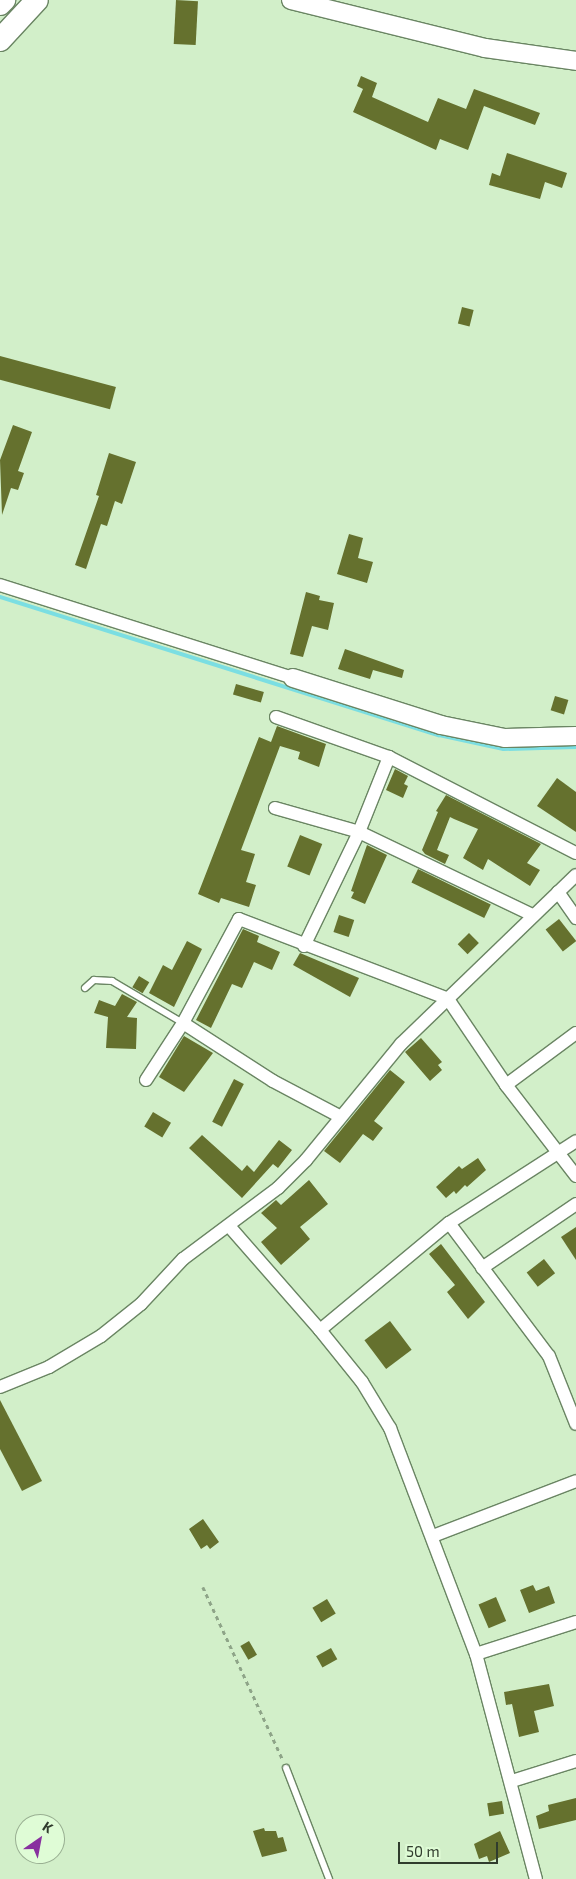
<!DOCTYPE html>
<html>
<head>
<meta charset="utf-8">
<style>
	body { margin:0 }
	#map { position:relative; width:576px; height:1879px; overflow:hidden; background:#d2efc9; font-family:"Exo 2",sans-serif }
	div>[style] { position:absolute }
	.stream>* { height:4px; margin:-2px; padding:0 2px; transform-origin:2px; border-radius:2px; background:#7bdee2 }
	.building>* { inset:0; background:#65712e; transform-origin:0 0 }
	.path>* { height:2.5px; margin-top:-1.25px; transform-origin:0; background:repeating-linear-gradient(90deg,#8ea488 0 4px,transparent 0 8px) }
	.roads { filter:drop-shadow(1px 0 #6a8563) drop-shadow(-1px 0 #6a8563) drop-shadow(0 1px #6a8563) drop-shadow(0 -1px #6a8563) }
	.lane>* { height:6px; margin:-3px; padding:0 3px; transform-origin:3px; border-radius:3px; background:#fff }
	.street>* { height:12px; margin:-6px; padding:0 6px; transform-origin:6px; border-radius:6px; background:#fff }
	.secondary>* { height:18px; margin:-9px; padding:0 9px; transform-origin:9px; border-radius:9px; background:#fff }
	.highway>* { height:22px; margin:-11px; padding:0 11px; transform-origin:11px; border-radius:11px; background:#fff }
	span { translate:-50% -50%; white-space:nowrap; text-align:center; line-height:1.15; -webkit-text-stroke:5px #dffcd6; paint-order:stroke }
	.north { position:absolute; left:15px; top:1814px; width:50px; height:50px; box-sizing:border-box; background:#dffcd6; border:1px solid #99af92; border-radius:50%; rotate:33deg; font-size:14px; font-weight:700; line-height:20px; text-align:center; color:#303c2d }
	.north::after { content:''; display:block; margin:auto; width:18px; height:22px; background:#88319f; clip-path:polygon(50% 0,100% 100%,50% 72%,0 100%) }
	.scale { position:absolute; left:398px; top:1842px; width:100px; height:22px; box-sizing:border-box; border:2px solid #303c2d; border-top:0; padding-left:6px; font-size:15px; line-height:18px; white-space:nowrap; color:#303c2d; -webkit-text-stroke:4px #dffcd6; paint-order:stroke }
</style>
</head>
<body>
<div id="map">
	<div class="stream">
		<i style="left:0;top:597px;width:460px;rotate:17.5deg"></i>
		<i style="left:439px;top:735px;width:66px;rotate:12.2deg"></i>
		<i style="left:504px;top:749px;width:72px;rotate:-1.6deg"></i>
	</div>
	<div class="building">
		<i style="left:176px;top:0;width:22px;height:44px;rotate:3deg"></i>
		<i style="clip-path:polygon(361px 76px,377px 83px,372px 97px,428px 122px,438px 98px,466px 109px,474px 89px,540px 113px,535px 125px,484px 106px,468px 150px,440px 139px,436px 150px,353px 112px,363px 89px,357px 86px)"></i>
		<i style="clip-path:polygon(507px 153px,567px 173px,562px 188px,545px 182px,540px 199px,489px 185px,492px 173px,500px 176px)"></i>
		<i style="left:462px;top:307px;width:12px;height:17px;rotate:14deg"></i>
		<i style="left:0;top:356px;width:120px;height:23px;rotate:15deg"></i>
		<i style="clip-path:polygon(13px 425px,32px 432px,18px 471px,24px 473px,18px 490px,11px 488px,2px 515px,0 460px)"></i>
		<i style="clip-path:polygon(109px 453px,136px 462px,122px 504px,115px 501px,107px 526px,101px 524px,86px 569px,75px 565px,99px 496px,96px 495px)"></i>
		<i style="clip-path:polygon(349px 534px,363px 538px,358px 558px,373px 562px,367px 583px,337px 574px)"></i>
		<i style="clip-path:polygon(306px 592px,320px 596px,319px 600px,334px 603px,328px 630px,312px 626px,303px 657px,290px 654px)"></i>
		<i style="clip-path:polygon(345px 649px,404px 670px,402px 678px,373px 670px,370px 679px,338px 669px)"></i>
		<i style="left:236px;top:684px;width:29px;height:11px;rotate:16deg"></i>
		<i style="left:555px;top:696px;width:14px;height:15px;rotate:17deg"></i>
		<i style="clip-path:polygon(277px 726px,326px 744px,319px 767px,298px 759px,300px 752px,280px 746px,241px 850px,255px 854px,246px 882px,256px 885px,249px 907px,221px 898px,219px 903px,198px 894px,259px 737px,271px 742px)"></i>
		<i style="clip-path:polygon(395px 769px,408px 776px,404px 784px,408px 786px,403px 798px,386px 790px)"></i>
		<i style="clip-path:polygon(557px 778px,576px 792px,576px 832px,537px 806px)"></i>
		<i style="clip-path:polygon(446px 795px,541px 844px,527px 863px,540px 870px,530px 886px,488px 859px,483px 870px,463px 858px,478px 829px,454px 819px,450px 817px,437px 850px,449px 855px,445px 864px,425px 854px,422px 850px,438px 812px,436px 811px)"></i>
		<i style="left:300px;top:835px;width:24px;height:34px;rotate:22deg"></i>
		<i style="clip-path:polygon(367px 845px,387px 855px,365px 904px,351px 898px,354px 892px,351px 891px)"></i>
		<i style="left:418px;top:869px;width:81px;height:15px;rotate:26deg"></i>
		<i style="left:339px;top:915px;width:16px;height:18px;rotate:18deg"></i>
		<i style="left:559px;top:919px;width:28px;height:17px;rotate:52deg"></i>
		<i style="clip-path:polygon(243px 929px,259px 936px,257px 942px,280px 952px,272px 970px,254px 962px,242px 988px,232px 984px,211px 1028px,196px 1020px)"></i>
		<i style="left:469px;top:933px;width:14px;height:16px;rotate:45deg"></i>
		<i style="clip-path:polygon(187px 941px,202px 949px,174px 1007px,149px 993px,163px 965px,172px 970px)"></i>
		<i style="clip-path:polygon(300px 953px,359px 978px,350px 997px,293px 965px)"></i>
		<i style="left:139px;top:976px;width:12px;height:13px;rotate:31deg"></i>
		<i style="clip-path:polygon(122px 994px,137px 1002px,127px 1017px,137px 1018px,136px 1049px,106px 1048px,108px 1017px,94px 1013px,99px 1000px,115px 1006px)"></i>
		<i style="clip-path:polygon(184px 1036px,213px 1053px,184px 1092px,159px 1077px)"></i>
		<i style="clip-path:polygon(421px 1038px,442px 1062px,438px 1065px,442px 1070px,430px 1081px,405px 1052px)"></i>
		<i style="clip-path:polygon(390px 1070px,405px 1082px,374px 1121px,383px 1128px,373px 1141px,363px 1134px,340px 1163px,324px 1151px)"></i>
		<i style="left:234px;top:1079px;width:11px;height:48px;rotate:27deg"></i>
		<i style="left:153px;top:1112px;width:21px;height:17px;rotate:31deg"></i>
		<i style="clip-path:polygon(202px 1135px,242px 1171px,247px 1165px,254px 1172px,279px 1140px,292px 1150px,278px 1168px,273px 1164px,242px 1198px,189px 1148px)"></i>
		<i style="clip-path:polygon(478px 1158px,486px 1170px,467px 1187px,465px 1185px,456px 1194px,454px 1191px,446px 1198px,436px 1187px,459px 1166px,462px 1169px)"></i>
		<i style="clip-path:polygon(309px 1180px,328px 1204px,300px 1227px,310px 1239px,281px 1265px,261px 1242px,277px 1228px,261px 1213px,276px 1200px,281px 1205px)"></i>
		<i style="clip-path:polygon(576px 1227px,576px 1260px,561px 1237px)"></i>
		<i style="clip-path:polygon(441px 1244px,485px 1302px,468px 1319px,447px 1292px,455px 1285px,429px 1254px)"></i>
		<i style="left:544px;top:1259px;width:18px;height:22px;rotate:52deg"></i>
		<i style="left:390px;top:1321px;width:36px;height:32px;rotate:53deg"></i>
		<i style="clip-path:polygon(0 1400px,42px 1481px,22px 1491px,0 1449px)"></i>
		<i style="clip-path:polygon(203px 1519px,219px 1542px,210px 1549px,207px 1545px,201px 1549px,189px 1529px)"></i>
		<i style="clip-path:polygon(533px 1585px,536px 1591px,549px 1586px,555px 1603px,529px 1613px,520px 1590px)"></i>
		<i style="left:496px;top:1597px;width:26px;height:19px;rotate:67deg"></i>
		<i style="left:327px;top:1599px;width:17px;height:17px;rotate:59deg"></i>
		<i style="left:249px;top:1641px;width:16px;height:10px;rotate:60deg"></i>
		<i style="left:331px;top:1648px;width:13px;height:17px;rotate:61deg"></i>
		<i style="clip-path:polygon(549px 1684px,554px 1706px,534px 1711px,539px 1732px,519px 1737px,512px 1704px,506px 1705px,504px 1692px)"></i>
		<i style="clip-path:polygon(576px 1798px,576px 1820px,539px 1829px,536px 1816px,549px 1811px,548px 1805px)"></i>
		<i style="left:502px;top:1801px;width:13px;height:15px;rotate:81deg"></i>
		<i style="clip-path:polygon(264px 1828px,265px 1831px,276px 1831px,278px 1838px,283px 1837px,287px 1851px,262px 1857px,253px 1831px)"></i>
		<i style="clip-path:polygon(500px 1831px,510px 1853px,489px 1862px,487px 1856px,479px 1859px,474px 1844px)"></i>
	</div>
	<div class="path">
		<i style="left:203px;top:1587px;width:191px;rotate:65.2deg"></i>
	</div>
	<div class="roads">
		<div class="lane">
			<i style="left:85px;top:988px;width:12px;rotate:-42deg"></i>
			<i style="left:94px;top:980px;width:18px;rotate:3deg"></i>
			<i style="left:112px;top:981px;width:82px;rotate:30.6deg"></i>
			<i style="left:286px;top:1768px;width:119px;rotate:68.8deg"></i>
		</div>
		<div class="street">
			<i style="left:0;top:585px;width:307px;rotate:17.6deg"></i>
			<i style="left:276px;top:717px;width:120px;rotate:19.5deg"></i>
			<i style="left:389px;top:757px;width:210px;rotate:27.2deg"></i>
			<i style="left:275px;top:808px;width:87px;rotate:15.9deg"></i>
			<i style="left:359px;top:832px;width:192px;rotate:25.6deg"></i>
			<i style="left:558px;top:892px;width:32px;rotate:55deg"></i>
			<i style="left:304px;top:946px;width:127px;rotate:-64.2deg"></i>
			<i style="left:359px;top:832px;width:81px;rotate:-68.2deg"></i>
			<i style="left:183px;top:1023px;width:107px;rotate:32.8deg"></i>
			<i style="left:273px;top:1081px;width:75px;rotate:27.9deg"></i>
			<i style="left:146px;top:1080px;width:68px;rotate:-57deg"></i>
			<i style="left:183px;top:1023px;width:118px;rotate:-61.7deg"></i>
			<i style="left:239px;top:919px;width:224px;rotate:20.9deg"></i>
			<i style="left:448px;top:999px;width:104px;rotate:56deg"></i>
			<i style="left:506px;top:1085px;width:115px;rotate:52.4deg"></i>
			<i style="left:506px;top:1085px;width:87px;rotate:-36.6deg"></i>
			<i style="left:449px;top:1223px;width:166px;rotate:53.1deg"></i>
			<i style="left:549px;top:1356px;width:73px;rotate:68.3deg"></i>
			<i style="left:229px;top:1226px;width:138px;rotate:48.8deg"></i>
			<i style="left:320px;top:1330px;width:67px;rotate:51.1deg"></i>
			<i style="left:362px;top:1382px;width:54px;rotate:58.7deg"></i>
			<i style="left:390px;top:1428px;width:242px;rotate:69.2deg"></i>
			<i style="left:476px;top:1654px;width:233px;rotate:75.1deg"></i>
			<i style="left:482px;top:1268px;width:114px;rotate:-34.2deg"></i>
			<i style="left:320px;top:1330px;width:168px;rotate:-39.7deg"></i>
			<i style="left:449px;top:1223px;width:151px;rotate:-32.8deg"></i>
			<i style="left:0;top:1387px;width:53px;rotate:-22.2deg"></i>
			<i style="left:49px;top:1367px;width:61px;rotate:-30.8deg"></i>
			<i style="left:101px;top:1336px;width:51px;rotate:-38.7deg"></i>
			<i style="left:141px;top:1304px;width:62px;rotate:-47deg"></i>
			<i style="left:183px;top:1259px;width:119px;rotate:-36.8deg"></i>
			<i style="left:278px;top:1188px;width:40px;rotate:-45deg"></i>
			<i style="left:306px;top:1160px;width:150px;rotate:-50.7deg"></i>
			<i style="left:401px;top:1044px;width:243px;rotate:-44deg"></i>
			<i style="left:433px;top:1536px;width:153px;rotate:-21deg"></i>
			<i style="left:476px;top:1654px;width:105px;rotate:-17.7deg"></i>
			<i style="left:512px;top:1781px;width:67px;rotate:-17.4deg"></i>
		</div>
		<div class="secondary">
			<i style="left:291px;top:0;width:200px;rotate:13.9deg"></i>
			<i style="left:485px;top:48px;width:92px;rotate:8.1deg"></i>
			<i style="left:293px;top:678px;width:155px;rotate:17.6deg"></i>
			<i style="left:441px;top:725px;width:65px;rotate:11.5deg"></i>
			<i style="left:505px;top:738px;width:71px;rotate:-1.6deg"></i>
		</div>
		<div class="highway">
			<i style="left:0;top:4px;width:6px;rotate:-45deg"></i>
			<i style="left:0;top:40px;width:54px;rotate:-47.2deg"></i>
		</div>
	</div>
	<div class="north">K</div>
	<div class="scale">50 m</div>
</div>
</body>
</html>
